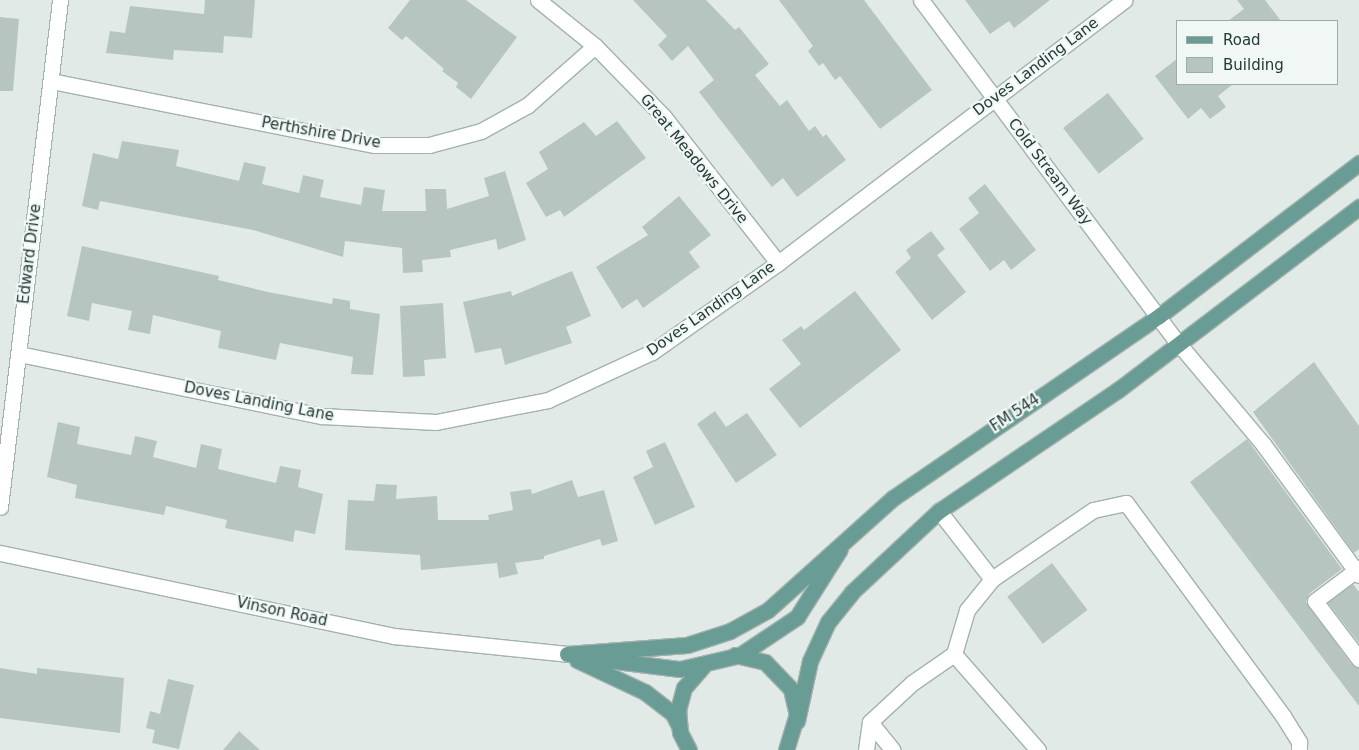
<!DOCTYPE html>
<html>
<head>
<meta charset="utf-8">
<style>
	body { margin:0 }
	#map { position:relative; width:1359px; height:750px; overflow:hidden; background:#e1eae7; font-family:"DejaVu Sans",sans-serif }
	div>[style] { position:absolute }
	.building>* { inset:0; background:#b7c5c0; transform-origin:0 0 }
	.roads { filter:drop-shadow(1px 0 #a4b2ae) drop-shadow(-1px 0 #a4b2ae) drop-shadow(0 1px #a4b2ae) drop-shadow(0 -1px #a4b2ae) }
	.minor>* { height:15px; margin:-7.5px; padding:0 7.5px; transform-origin:7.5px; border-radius:7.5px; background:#fff }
	.major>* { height:15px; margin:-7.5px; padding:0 7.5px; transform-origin:7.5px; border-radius:7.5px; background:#699c94 }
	span { translate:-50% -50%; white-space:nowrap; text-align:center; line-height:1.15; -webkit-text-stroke:4.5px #f1f7f5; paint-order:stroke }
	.street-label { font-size:15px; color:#233a36 }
	.legend { position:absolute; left:1176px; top:20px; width:162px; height:65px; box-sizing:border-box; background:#f1f7f5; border:1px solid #9faba9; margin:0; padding:6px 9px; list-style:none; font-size:15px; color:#233a36 }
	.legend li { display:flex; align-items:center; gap:10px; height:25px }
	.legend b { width:25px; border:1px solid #9faba9 }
</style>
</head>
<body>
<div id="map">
	<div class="building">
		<i style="clip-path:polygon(205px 0,255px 0,252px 38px,224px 36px,223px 53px,174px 50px,173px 60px,106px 53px,110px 31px,125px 33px,130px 6px,204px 14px)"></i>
		<i style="clip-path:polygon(410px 0,466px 0,517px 37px,471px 99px,456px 87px,458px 83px,442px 71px,444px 69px,406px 36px,402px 40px,388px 28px)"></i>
		<i style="clip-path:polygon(633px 0,706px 0,735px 30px,739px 27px,769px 64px,755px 75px,780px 106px,787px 100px,809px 131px,815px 126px,823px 137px,826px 134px,846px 160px,797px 197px,783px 178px,772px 187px,699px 92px,714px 80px,688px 46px,672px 61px,658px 45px,667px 36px)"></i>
		<i style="clip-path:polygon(779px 0,864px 0,932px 90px,880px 129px,840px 76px,835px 80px,823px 63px,819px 66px,808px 51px,813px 46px)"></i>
		<i style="clip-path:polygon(965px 0,1050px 0,1014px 28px,1009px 21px,990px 34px)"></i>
		<i style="clip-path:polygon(1237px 0,1265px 0,1281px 21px,1228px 21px,1244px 9px)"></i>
		<i style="clip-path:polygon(0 17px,19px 19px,13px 91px,0 91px)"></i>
		<i style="clip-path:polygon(1178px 58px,1178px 84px,1233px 84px,1218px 96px,1226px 107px,1210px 119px,1201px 108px,1188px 119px,1155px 76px)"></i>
		<i style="left:1108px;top:93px;width:58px;height:57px;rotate:52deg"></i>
		<i style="clip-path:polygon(617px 121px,646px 158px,564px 217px,560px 210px,546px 217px,526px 183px,548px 169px,539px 152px,584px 122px,596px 136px)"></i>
		<i style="clip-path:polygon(122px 141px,179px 150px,176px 166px,239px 181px,244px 162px,266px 167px,262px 184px,299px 193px,303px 175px,324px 180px,320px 197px,361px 205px,364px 187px,385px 190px,382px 211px,426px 211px,425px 189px,446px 189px,447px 209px,489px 196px,484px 178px,505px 171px,526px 240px,498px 250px,496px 239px,450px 250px,451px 257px,422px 260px,423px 272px,403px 273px,402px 248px,345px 241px,343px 257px,253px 230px,100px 201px,98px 210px,82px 206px,93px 153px,118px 159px)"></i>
		<i style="clip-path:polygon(985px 184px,1036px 250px,1011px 270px,1004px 260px,990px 271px,959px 229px,979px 213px,968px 198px)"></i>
		<i style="clip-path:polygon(679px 196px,711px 235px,689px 252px,700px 267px,643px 308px,637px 299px,622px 309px,596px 267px,648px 235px,642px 227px)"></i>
		<i style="clip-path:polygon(931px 231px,945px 249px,937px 255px,966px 292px,932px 320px,895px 272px,911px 258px,906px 250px)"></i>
		<i style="clip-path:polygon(82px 246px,219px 276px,218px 280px,268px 292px,332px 304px,333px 298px,350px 301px,350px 309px,380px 314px,373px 375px,351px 374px,353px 357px,280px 343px,276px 360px,218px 348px,221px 331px,153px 315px,150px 334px,128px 330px,132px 311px,92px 303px,89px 321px,67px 316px)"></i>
		<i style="clip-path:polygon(572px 271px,591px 316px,566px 327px,572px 343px,505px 365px,501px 348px,475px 353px,463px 302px,511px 291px,512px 296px)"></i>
		<i style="clip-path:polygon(855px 291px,901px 350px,800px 428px,769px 389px,801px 364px,782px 340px,801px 326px,804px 330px)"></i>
		<i style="clip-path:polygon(443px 303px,446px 358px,424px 360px,425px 376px,403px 377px,400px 306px)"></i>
		<i style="clip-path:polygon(1314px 362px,1359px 426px,1359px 549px,1354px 553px,1253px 412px)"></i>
		<i style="clip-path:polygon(715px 411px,726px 427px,747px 413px,777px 455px,736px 483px,697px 424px)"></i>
		<i style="clip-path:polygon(58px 422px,80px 427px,77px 444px,131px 455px,135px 436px,157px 441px,153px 457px,196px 468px,201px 444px,222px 449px,218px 469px,276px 483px,280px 466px,301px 470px,298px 487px,323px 494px,315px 534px,295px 530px,293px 542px,225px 528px,227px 520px,166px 506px,164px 515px,75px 498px,77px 485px,47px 477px)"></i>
		<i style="clip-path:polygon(1247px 439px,1342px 569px,1309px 594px,1306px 602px,1352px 665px,1359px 668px,1359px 706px,1190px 482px)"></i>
		<i style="clip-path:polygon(665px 442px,695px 507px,655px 525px,633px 477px,653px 467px,646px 451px)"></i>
		<i style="clip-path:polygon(572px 480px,578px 497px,604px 490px,618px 541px,602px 546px,600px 539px,544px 556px,544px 559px,515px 563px,518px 574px,499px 578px,497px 563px,421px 570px,420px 555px,345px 550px,348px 500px,374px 501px,376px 484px,397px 485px,396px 499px,437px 496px,438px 520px,489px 520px,488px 515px,513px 510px,510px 492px,531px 489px,532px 494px)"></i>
		<i style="left:1052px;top:563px;width:59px;height:56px;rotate:53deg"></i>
		<i style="clip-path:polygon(1353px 584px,1359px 592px,1359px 643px,1328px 603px)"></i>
		<i style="clip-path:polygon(0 668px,37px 674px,37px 668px,124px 678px,120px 733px,0 718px)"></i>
		<i style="clip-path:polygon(168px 679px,194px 685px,179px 749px,152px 743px,155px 730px,146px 728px,150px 711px,160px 714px)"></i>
		<i style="clip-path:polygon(239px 731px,260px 750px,223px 750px)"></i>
	</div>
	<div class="roads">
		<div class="minor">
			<i style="left:538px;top:0;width:73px;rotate:38.9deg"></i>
			<i style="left:595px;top:46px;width:99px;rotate:45.8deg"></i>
			<i style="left:664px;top:117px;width:185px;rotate:52deg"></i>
			<i style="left:921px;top:0;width:429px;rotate:53.2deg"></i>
			<i style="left:1178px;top:343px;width:132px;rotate:49.9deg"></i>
			<i style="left:1263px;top:444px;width:162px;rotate:53.8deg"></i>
			<i style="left:51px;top:81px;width:330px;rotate:11.2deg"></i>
			<i style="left:375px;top:145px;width:54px"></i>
			<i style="left:429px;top:145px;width:54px;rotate:-15.1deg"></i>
			<i style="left:481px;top:131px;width:54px;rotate:-29deg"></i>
			<i style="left:528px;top:105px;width:89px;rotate:-41.4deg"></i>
			<i style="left:19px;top:354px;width:309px;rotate:11.6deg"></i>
			<i style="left:322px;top:416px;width:114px;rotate:3deg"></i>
			<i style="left:436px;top:422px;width:114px;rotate:-11.1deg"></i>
			<i style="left:548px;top:400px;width:115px;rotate:-24.8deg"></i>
			<i style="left:652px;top:352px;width:154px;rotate:-35.2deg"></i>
			<i style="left:778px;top:263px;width:435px;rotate:-37.2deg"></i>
			<i style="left:0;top:507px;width:511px;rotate:-83.25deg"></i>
			<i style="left:939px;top:511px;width:86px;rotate:52.1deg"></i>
			<i style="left:0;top:553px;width:403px;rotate:11.9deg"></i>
			<i style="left:394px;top:636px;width:174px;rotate:5.9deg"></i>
			<i style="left:1359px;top:568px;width:55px;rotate:143.1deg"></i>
			<i style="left:1315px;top:601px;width:73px;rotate:52.8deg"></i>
			<i style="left:870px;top:722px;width:36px;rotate:51deg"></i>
			<i style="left:866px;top:750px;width:28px;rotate:-82deg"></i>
			<i style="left:870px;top:722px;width:57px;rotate:-42.9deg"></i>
			<i style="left:912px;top:683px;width:51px;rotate:-34.6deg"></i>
			<i style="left:1038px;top:750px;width:128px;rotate:-131.2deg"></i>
			<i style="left:954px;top:654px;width:46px;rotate:-73.5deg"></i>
			<i style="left:967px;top:610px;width:40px;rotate:-51deg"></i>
			<i style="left:992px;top:579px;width:122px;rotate:-34.3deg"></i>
			<i style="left:1093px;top:510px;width:34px;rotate:-12deg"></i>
			<i style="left:1126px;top:503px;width:265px;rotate:53.6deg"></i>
			<i style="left:1283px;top:716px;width:31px;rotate:58deg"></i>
			<i style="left:1299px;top:742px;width:8px;rotate:90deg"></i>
		</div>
		<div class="major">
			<i style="left:567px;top:654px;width:120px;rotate:-4.3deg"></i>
			<i style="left:687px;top:645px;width:45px;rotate:-18deg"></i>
			<i style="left:730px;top:631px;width:43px;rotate:-28.9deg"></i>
			<i style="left:768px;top:610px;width:168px;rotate:-41.9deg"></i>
			<i style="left:893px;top:498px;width:322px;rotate:-34.4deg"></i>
			<i style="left:1159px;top:316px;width:252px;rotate:-37.4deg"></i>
			<i style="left:735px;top:655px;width:31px;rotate:13deg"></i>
			<i style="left:765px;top:662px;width:37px;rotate:46deg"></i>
			<i style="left:791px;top:689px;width:26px;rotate:77deg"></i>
			<i style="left:797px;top:714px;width:38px;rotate:107deg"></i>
			<i style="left:575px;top:656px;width:106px;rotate:7.1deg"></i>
			<i style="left:680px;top:669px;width:62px;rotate:-13.1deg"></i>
			<i style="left:740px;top:655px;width:69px;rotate:-33.7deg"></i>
			<i style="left:797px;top:617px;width:80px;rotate:-57.7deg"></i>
			<i style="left:577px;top:660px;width:75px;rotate:25.2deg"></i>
			<i style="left:645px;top:692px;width:36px;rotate:38deg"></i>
			<i style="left:673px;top:714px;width:13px;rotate:63deg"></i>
			<i style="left:797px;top:721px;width:61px;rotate:-77.8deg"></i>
			<i style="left:810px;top:661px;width:43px;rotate:-65.2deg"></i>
			<i style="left:828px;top:622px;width:38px;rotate:-51deg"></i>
			<i style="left:852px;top:592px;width:119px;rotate:-43deg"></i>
			<i style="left:939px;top:511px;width:216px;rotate:-34.1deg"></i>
			<i style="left:1118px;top:390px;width:303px;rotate:-37.2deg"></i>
			<i style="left:689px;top:750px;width:20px;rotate:-117deg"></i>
			<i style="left:680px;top:732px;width:22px;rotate:-95deg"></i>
			<i style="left:678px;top:710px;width:23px;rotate:-75deg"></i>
			<i style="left:684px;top:688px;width:30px;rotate:-49deg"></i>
		</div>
	</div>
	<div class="street-label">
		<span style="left:1036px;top:67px;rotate:-37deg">Doves Landing Lane</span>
		<span style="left:321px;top:133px;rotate:10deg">Perthshire Drive</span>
		<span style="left:694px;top:159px;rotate:51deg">Great Meadows Drive</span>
		<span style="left:1050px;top:172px;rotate:53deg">Cold Stream Way</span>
		<span style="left:30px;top:254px;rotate:-83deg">Edward Drive</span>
		<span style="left:711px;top:309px;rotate:-35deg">Doves Landing Lane</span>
		<span style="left:259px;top:402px;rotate:11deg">Doves Landing Lane</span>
		<span style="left:1015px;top:413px;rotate:-33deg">FM 544</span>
		<span style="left:282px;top:612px;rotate:12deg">Vinson Road</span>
	</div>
	<ul class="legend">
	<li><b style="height:6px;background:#699c94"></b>Road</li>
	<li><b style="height:14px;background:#b7c5c0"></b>Building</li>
	</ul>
</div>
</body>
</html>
